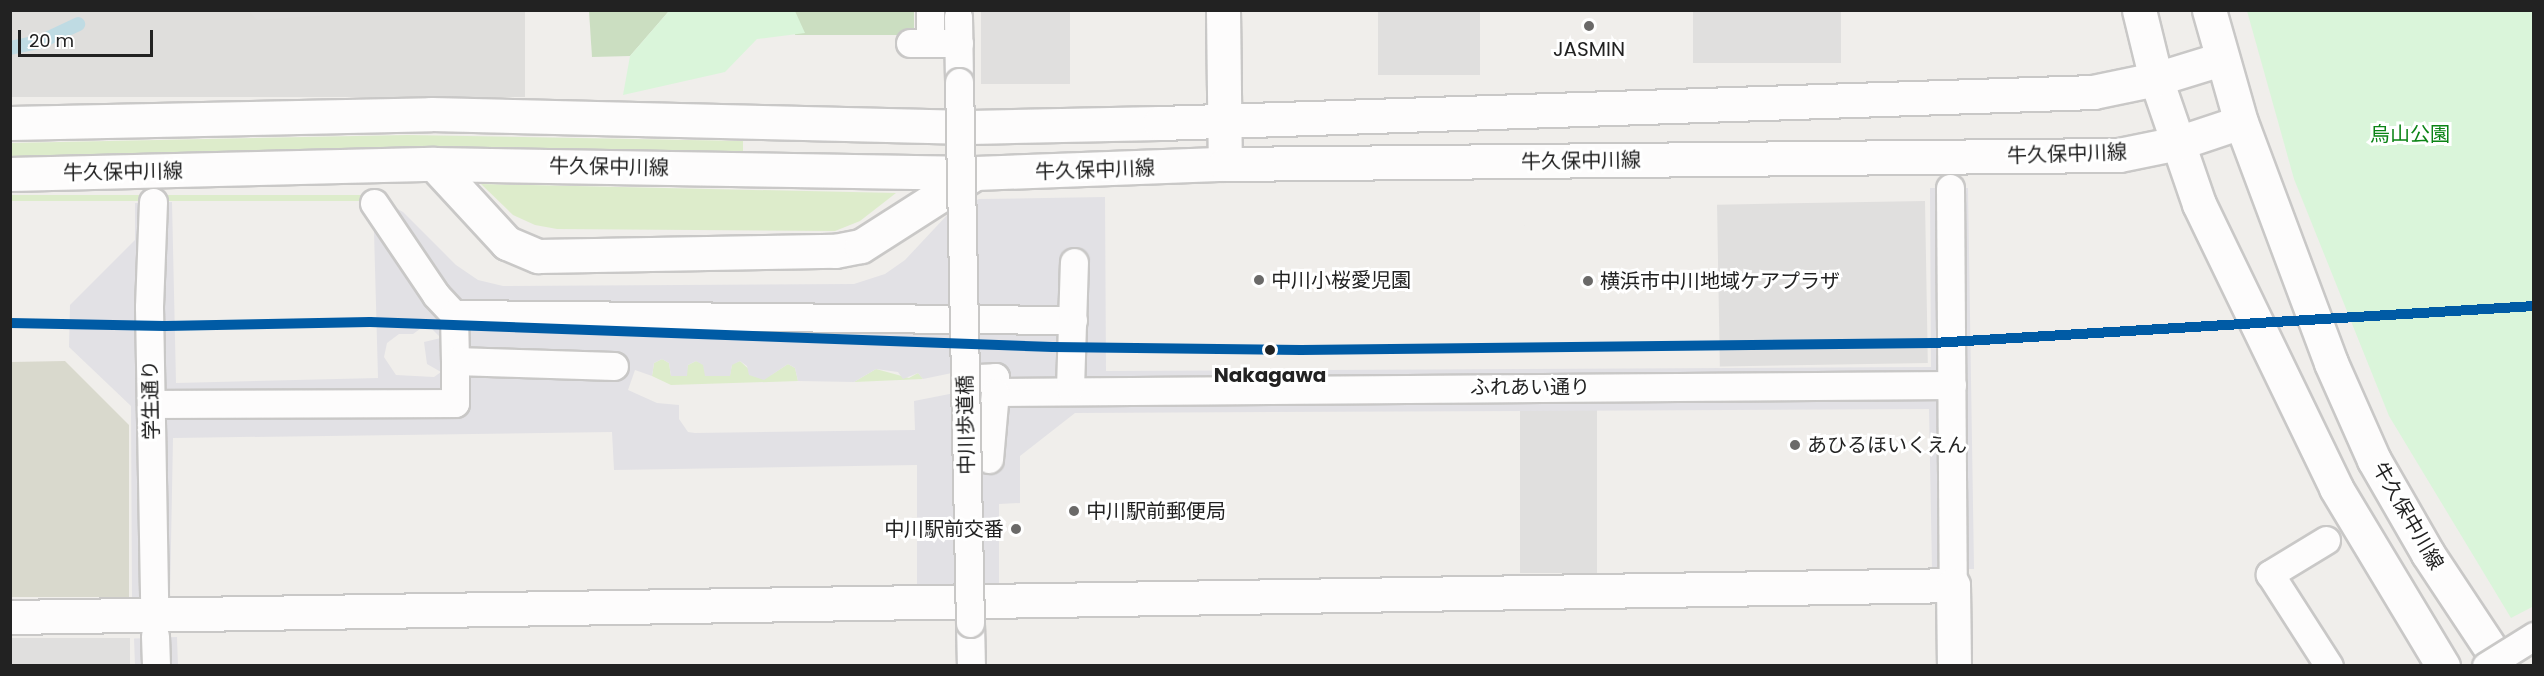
<!DOCTYPE html>
<html>
<head>
<meta charset="utf-8">
<style>
	body { margin:0 }
	#map { position:relative; width:2544px; height:676px; overflow:hidden; background:#f0eeeb; font-family:Poppins,"Noto Sans JP",sans-serif }
	div>[style] { position:absolute }
	.residential>* { inset:0; background:#dfdedc; transform-origin:0 0 }
	.construction>* { inset:0; background:#d9d9cd }
	.grass>* { inset:0; background:#ddeccb; transform-origin:0 0 }
	.forest>* { inset:0; background:#cbdec1; transform-origin:0 0 }
	.park>* { inset:0; background:#daf5da }
	.parking>* { inset:0; background:#e0dfde; transform-origin:0 0 }
	.plaza>* { inset:0; background:#e2e1e5; transform-origin:0 0 }
	.stream>* { height:14px; margin:-7px; padding:0 7px; transform-origin:7px; border-radius:7px; background:#bfdbe3 }
	.roads { filter:drop-shadow(2px 0 #c9c8c7) drop-shadow(-2px 0 #c9c8c7) drop-shadow(0 2px #c9c8c7) drop-shadow(0 -2px #c9c8c7) }
	.pedestrian>* { height:27px; margin:-13.5px; padding:0 13.5px; transform-origin:13.5px; border-radius:13.5px; background:#fdfcfc }
	.minor>* { height:33px; margin:-16.5px; padding:0 16.5px; transform-origin:16.5px; border-radius:16.5px; background:#fdfcfc }
	.tertiary>* { height:33px; margin:-16.5px; padding:0 16.5px; transform-origin:16.5px; border-radius:16.5px; background:#fdfcfc }
	.bridges { filter:drop-shadow(2px 0 #c9c8c7) drop-shadow(-2px 0 #c9c8c7) drop-shadow(0 2px #c9c8c7) drop-shadow(0 -2px #c9c8c7) }
	.pedestrian-bridge>* { height:27px; margin:-13.5px; padding:0 13.5px; transform-origin:13.5px; border-radius:13.5px; background:#fdfcfc }
	.metro-1>* { height:10px; margin:-5px; padding:0 5px; transform-origin:5px; border-radius:5px; background:#005ba5 }
	.dots>* { width:16px; height:16px; translate:-50% -50%; box-sizing:border-box; border:3px solid #fff; border-radius:50% }
	span { translate:-50% -50%; white-space:nowrap; text-align:center; line-height:1.15; -webkit-text-stroke:6px #fff; paint-order:stroke }
	.poi-label { font-size:20px; color:#222 }
	.left { translate:0 -50%; text-align:left }
	.right { translate:-100% -50%; text-align:right }
	.park-label { font-size:20px; color:#0c8416 }
	.street-label { font-size:20px; color:#222 }
	.stop-label { font-size:20px; color:#222; font-weight:700 }
	.frame { position:absolute; inset:0; border:12px solid #222; pointer-events:none }
	.scale { position:absolute; left:18px; top:30px; width:135px; height:27px; box-sizing:border-box; border:3px solid #222; border-top:0; padding-left:8px; font-size:18px; line-height:21px; white-space:nowrap; color:#222; -webkit-text-stroke:4px #fff; paint-order:stroke }
</style>
</head>
<body>
<div id="map">
	<div class="residential">
		<i style="left:10px;top:11px;width:515px;height:86px"></i>
	</div>
	<div class="construction">
		<i style="clip-path:polygon(65px 361px,129px 425px,129px 597px,11px 597px,11px 362px)"></i>
	</div>
	<div class="grass">
		<i style="clip-path:polygon(408px 135px,743px 141px,743px 151px,426px 150px,11px 158px,11px 143px)"></i>
		<i style="clip-path:polygon(481px 184px,896px 193px,860px 221px,835px 231px,557px 229px,535px 225px,513px 215px)"></i>
		<i style="left:373px;top:195px;width:6px;height:363px;rotate:90deg"></i>
		<i style="clip-path:polygon(662px 359px,669px 363px,671px 376px,686px 375px,688px 365px,696px 361px,730px 375px,732px 364px,740px 361px,755px 375px,771px 375px,788px 364px,795px 368px,798px 381px,671px 385px,652px 376px,654px 363px)"></i>
		<i style="clip-path:polygon(876px 369px,909px 378px,918px 373px,923px 379px,854px 382px)"></i>
	</div>
	<div class="forest">
		<i style="clip-path:polygon(589px 11px,669px 11px,630px 56px,592px 57px)"></i>
		<i style="left:795px;top:11px;width:119px;height:24px"></i>
	</div>
	<div class="park">
		<i style="clip-path:polygon(669px 11px,795px 11px,805px 33px,757px 39px,725px 72px,623px 95px,630px 56px)"></i>
		<i style="clip-path:polygon(2247px 11px,2533px 11px,2534px 606px,2511px 618px,2389px 416px,2294px 179px)"></i>
	</div>
	<div class="parking">
		<i style="clip-path:polygon(249px 11px,389px 11px,257px 20px)"></i>
		<i style="left:981px;top:11px;width:89px;height:73px"></i>
		<i style="left:1378px;top:11px;width:102px;height:64px"></i>
		<i style="left:1693px;top:11px;width:148px;height:52px"></i>
		<i style="left:1925px;top:201px;width:162px;height:208px;rotate:89deg"></i>
		<i style="left:1597px;top:410px;width:163px;height:77px;rotate:90deg"></i>
		<i style="left:130px;top:638px;width:27px;height:119px;rotate:90deg"></i>
	</div>
	<div class="plaza">
		<i style="clip-path:polygon(evenodd,1930px 188px,1968px 188px,1974px 569px,1932px 569px,1929px 409px,1075px 413px,1020px 456px,1020px 503px,999px 504px,999px 587px,917px 588px,917px 465px,614px 470px,612px 432px,173px 438px,170px 597px,132px 598px,131px 406px,69px 347px,70px 305px,135px 240px,135px 203px,172px 202px,176px 383px,378px 378px,373px 195px,403px 212px,456px 265px,478px 280px,503px 286px,854px 284px,885px 274px,905px 260px,949px 213px,979px 199px,1105px 197px,1106px 371px,1931px 367px,1930px 188px,420px 329px,432px 329px,441px 338px,424px 342px,427px 364px,441px 372px,434px 377px,396px 375px,384px 357px,387px 343px,399px 334px,413px 334px,420px 329px,1930px 188px,662px 359px,669px 363px,671px 376px,687px 376px,688px 365px,696px 361px,703px 365px,705px 376px,730px 376px,732px 365px,740px 361px,747px 366px,749px 375px,764px 380px,788px 364px,795px 368px,798px 381px,854px 382px,876px 369px,898px 372px,903px 379px,918px 373px,923px 379px,976px 368px,980px 388px,914px 401px,915px 430px,695px 433px,688px 432px,679px 419px,679px 405px,657px 403px,628px 390px,635px 370px,652px 376px,654px 363px,662px 359px)"></i>
		<i style="left:177px;top:637px;width:28px;height:43px;rotate:88deg"></i>
	</div>
	<div class="stream">
		<i style="left:10px;top:48px;width:33px;rotate:-12deg"></i>
		<i style="left:42px;top:41px;width:40px;rotate:-25deg"></i>
	</div>
	<div class="roads">
		<div class="pedestrian">
			<i style="left:930px;top:10px;width:33px;rotate:90deg"></i>
			<i style="left:958px;top:17px;width:65px;rotate:89.1deg"></i>
			<i style="left:910px;top:43px;width:49px"></i>
			<i style="left:1950px;top:188px;width:397px;rotate:89.6deg"></i>
			<i style="left:153px;top:202px;width:105px;rotate:92.2deg"></i>
			<i style="left:149px;top:307px;width:292px;rotate:89deg"></i>
			<i style="left:374px;top:203px;width:111px;rotate:56deg"></i>
			<i style="left:436px;top:295px;width:26px;rotate:47deg"></i>
			<i style="left:454px;top:314px;width:47px;rotate:88.8deg"></i>
			<i style="left:454px;top:314px;width:619px;rotate:0.56deg"></i>
			<i style="left:978px;top:378px;width:17px;rotate:-3deg"></i>
			<i style="left:995px;top:377px;width:15px;rotate:90deg"></i>
			<i style="left:995px;top:392px;width:957px;rotate:-0.42deg"></i>
			<i style="left:1070px;top:388px;width:126px;rotate:-88.2deg"></i>
			<i style="left:151px;top:404px;width:304px;rotate:-0.2deg"></i>
			<i style="left:455px;top:403px;width:42px;rotate:-90deg"></i>
			<i style="left:455px;top:361px;width:159px;rotate:1.8deg"></i>
			<i style="left:989px;top:459px;width:67px;rotate:-84.9deg"></i>
			<i style="left:2326px;top:540px;width:66px;rotate:148.7deg"></i>
			<i style="left:2270px;top:574px;width:109px;rotate:57.3deg"></i>
			<i style="left:970px;top:623px;width:43px;rotate:88.7deg"></i>
			<i style="left:155px;top:636px;width:30px;rotate:88deg"></i>
		</div>
		<div class="minor">
			<i style="left:1223px;top:10px;width:154px;rotate:89.3deg"></i>
			<i style="left:434px;top:164px;width:108px;rotate:47.3deg"></i>
			<i style="left:507px;top:243px;width:34px;rotate:23deg"></i>
			<i style="left:538px;top:256px;width:297px;rotate:-1deg"></i>
			<i style="left:835px;top:251px;width:26px;rotate:-11deg"></i>
			<i style="left:861px;top:246px;width:135px;rotate:-32.6deg"></i>
			<i style="left:10px;top:617px;width:1943px;rotate:-0.94deg"></i>
			<i style="left:1953px;top:585px;width:81px;rotate:89.3deg"></i>
		</div>
		<div class="tertiary">
			<i style="left:2139px;top:10px;width:71px;rotate:76.2deg"></i>
			<i style="left:2156px;top:79px;width:132px;rotate:71deg"></i>
			<i style="left:2199px;top:204px;width:315px;rotate:64.2deg"></i>
			<i style="left:2336px;top:488px;width:208px;rotate:59deg"></i>
			<i style="left:2209px;top:10px;width:116px;rotate:74.1deg"></i>
			<i style="left:2241px;top:122px;width:257px;rotate:69.5deg"></i>
			<i style="left:2331px;top:363px;width:106px;rotate:66.1deg"></i>
			<i style="left:2374px;top:460px;width:108px;rotate:60.1deg"></i>
			<i style="left:2428px;top:554px;width:134px;rotate:56.5deg"></i>
			<i style="left:10px;top:123px;width:421px;rotate:-1.2deg"></i>
			<i style="left:431px;top:114px;width:539px;rotate:1.38deg"></i>
			<i style="left:970px;top:127px;width:190px;rotate:-1.2deg"></i>
			<i style="left:1160px;top:123px;width:934px;rotate:-1.9deg"></i>
			<i style="left:2093px;top:92px;width:64px;rotate:-11.7deg"></i>
			<i style="left:2156px;top:79px;width:68px;rotate:-17.1deg"></i>
			<i style="left:10px;top:174px;width:424px;rotate:-1.4deg"></i>
			<i style="left:434px;top:164px;width:541px;rotate:0.95deg"></i>
			<i style="left:975px;top:173px;width:250px;rotate:-2.1deg"></i>
			<i style="left:1225px;top:164px;width:894px;rotate:-0.58deg"></i>
			<i style="left:2119px;top:155px;width:60px;rotate:-11.5deg"></i>
			<i style="left:2178px;top:143px;width:66px;rotate:-18.4deg"></i>
		</div>
	</div>
	<div class="bridges">
		<div class="pedestrian-bridge">
			<i style="left:959px;top:82px;width:541px;rotate:88.84deg"></i>
			<i style="left:2486px;top:666px;width:57px;rotate:-32deg"></i>
		</div>
	</div>
	<div class="metro-1">
		<i style="left:10px;top:323px;width:155px;rotate:1.1deg"></i>
		<i style="left:165px;top:326px;width:205px;rotate:-1.1deg"></i>
		<i style="left:370px;top:322px;width:683px;rotate:2.1deg"></i>
		<i style="left:1053px;top:347px;width:248px;rotate:0.7deg"></i>
		<i style="left:1301px;top:350px;width:632px;rotate:-0.63deg"></i>
		<i style="left:1933px;top:343px;width:602px;rotate:-3.52deg"></i>
	</div>
	<div class="dots">
		<i style="left:1589px;top:26px;background:#6a6968"></i>
		<i style="left:1259px;top:280px;background:#6a6968"></i>
		<i style="left:1588px;top:281px;background:#6a6968"></i>
		<i style="left:1270px;top:350px;background:#222"></i>
		<i style="left:1795px;top:445px;background:#6a6968"></i>
		<i style="left:1074px;top:511px;background:#6a6968"></i>
		<i style="left:1016px;top:529px;background:#6a6968"></i>
	</div>
	<div class="poi-label">
		<span style="left:1589px;top:49px">JASMIN</span>
		<span class="left" style="left:1271px;top:280px">中川小桜愛児園</span>
		<span class="left" style="left:1600px;top:281px">横浜市中川地域ケアプラザ</span>
		<span class="left" style="left:1807px;top:445px">あひるほいくえん</span>
		<span class="left" style="left:1086px;top:511px">中川駅前郵便局</span>
		<span class="right" style="left:1004px;top:529px">中川駅前交番</span>
	</div>
	<div class="park-label">
		<span style="left:2410px;top:134px">烏山公園</span>
	</div>
	<div class="street-label">
		<span style="left:2067px;top:154px;rotate:-2deg">牛久保中川線</span>
		<span style="left:1581px;top:161px;rotate:-1deg">牛久保中川線</span>
		<span style="left:609px;top:167px;rotate:1deg">牛久保中川線</span>
		<span style="left:1095px;top:170px;rotate:-2deg">牛久保中川線</span>
		<span style="left:123px;top:172px;rotate:-1deg">牛久保中川線</span>
		<span style="left:1530px;top:387px">ふれあい通り</span>
		<span style="left:151px;top:400px;rotate:-91deg">学生通り</span>
		<span style="left:966px;top:425px;rotate:-91deg">中川歩道橋</span>
		<span style="left:2408px;top:516px;rotate:60deg">牛久保中川線</span>
	</div>
	<div class="stop-label">
		<span style="left:1270px;top:375px">Nakagawa</span>
	</div>
	<div class="frame"></div>
	<div class="scale">20 m</div>
</div>
</body>
</html>
